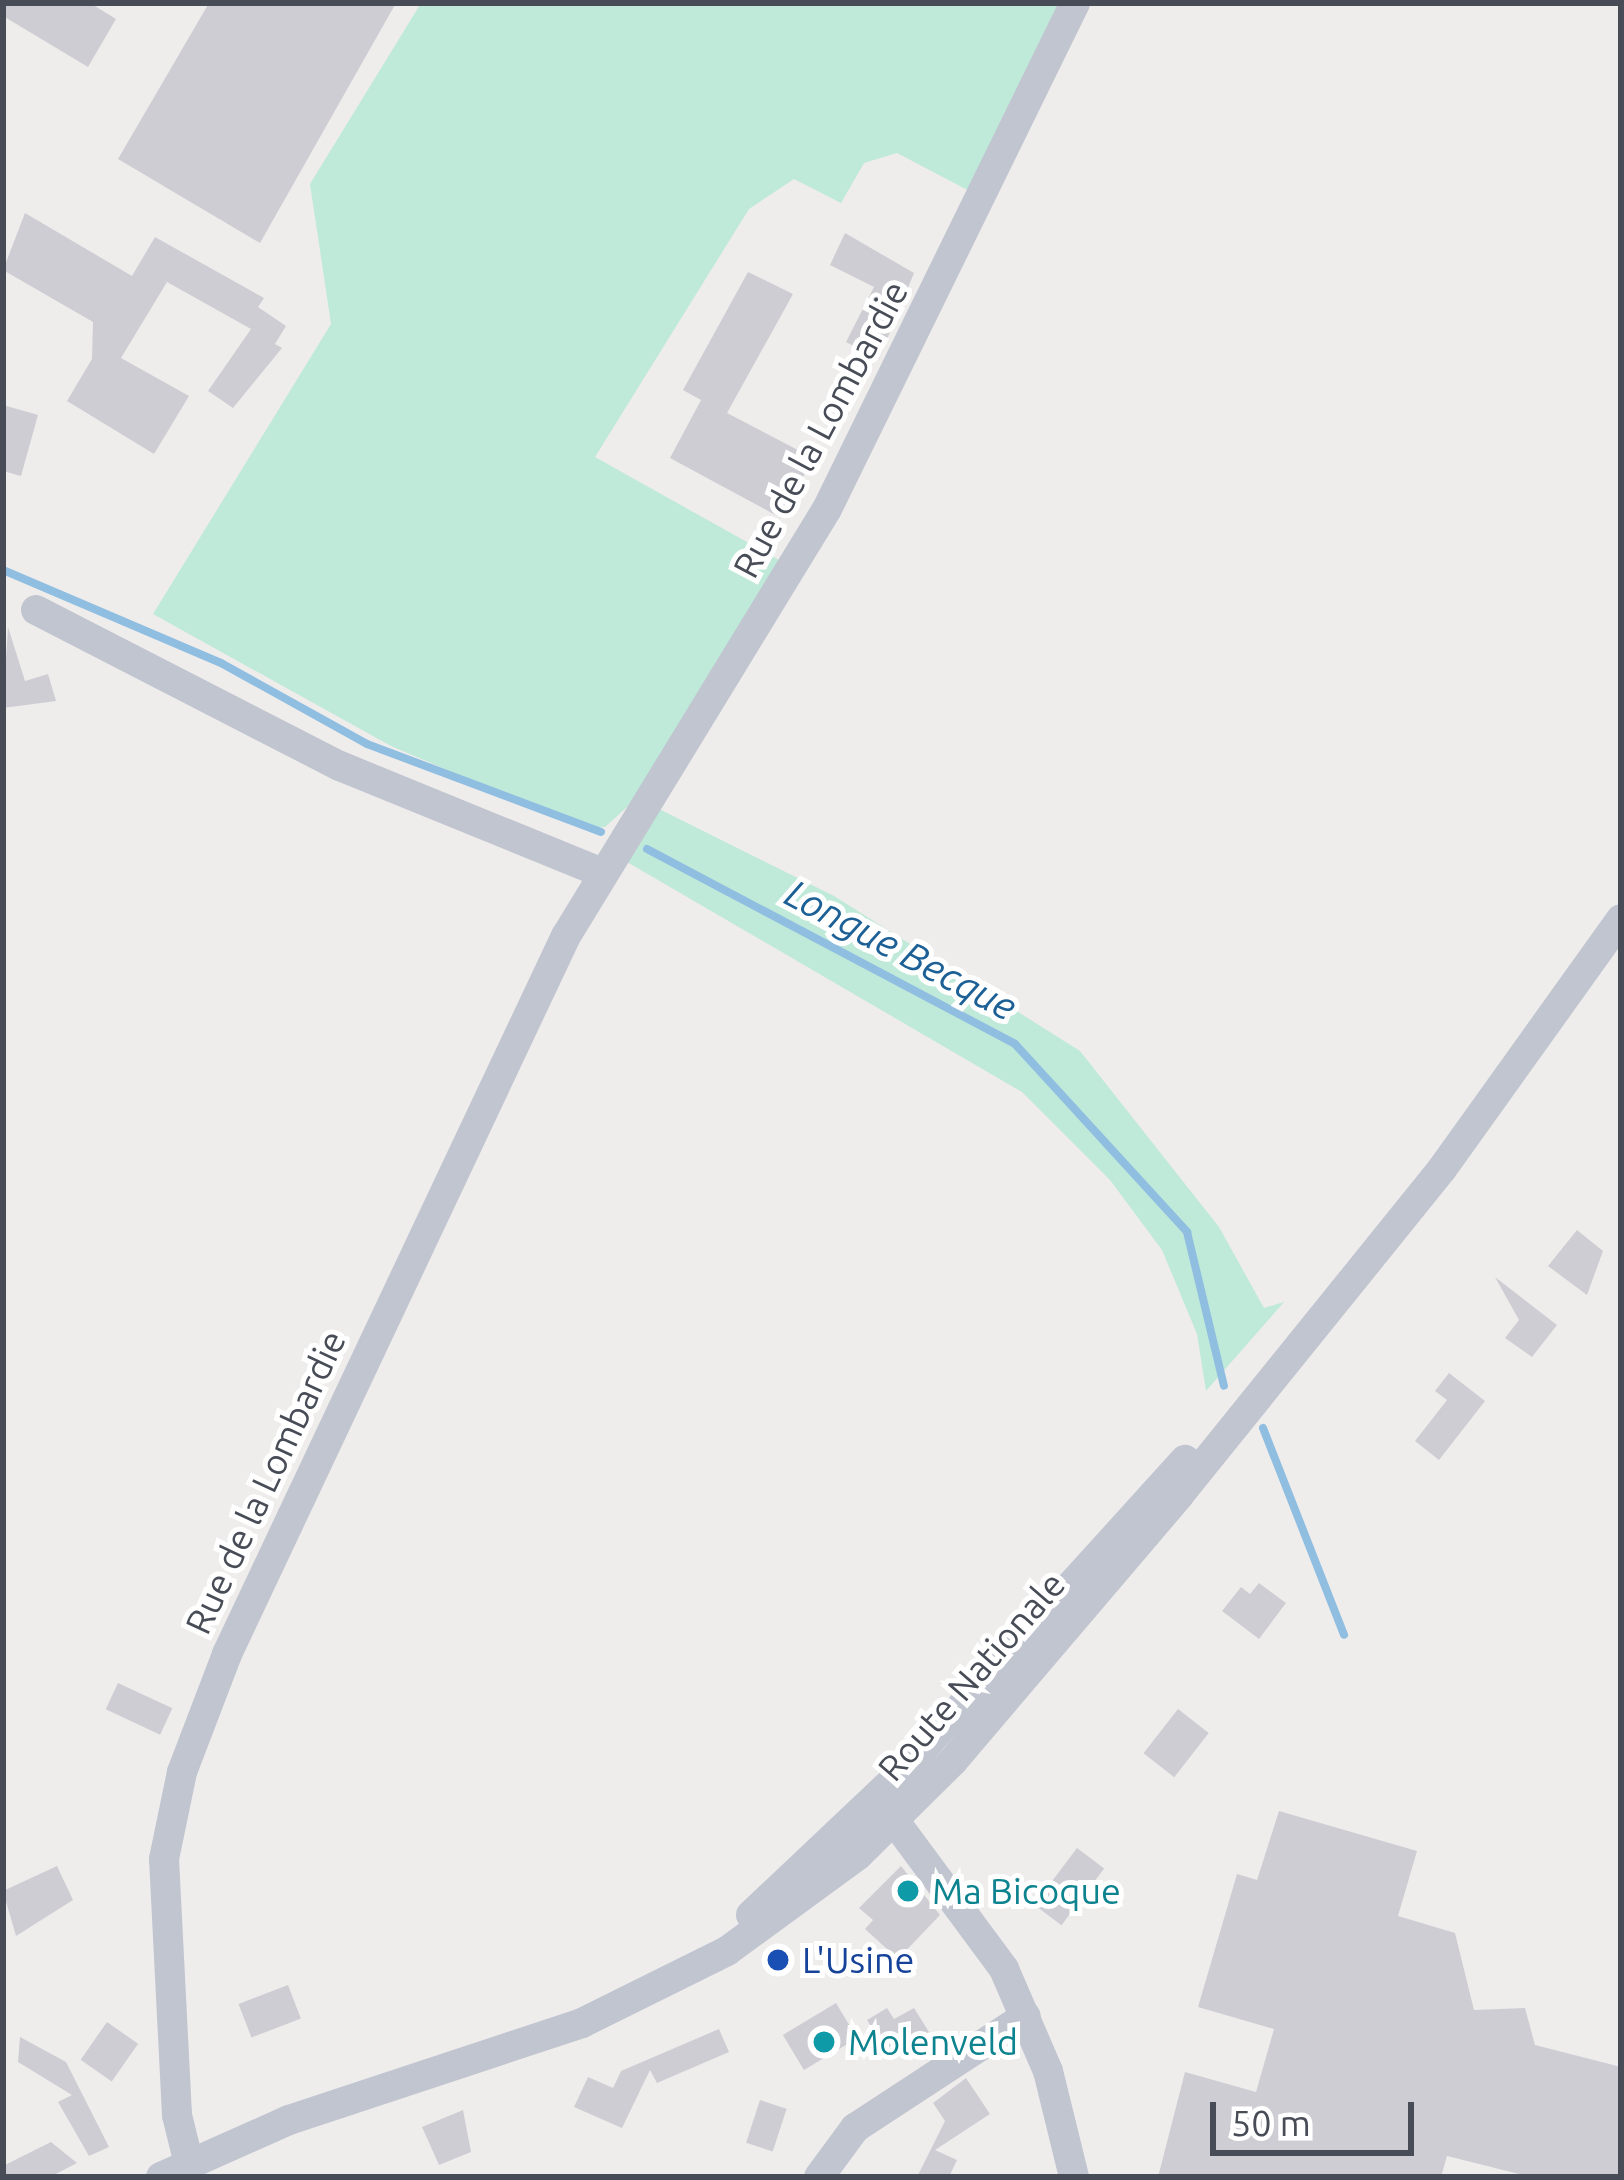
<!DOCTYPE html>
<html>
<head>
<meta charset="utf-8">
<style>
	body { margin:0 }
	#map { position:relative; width:1624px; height:2180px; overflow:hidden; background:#efedec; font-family:Ubuntu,sans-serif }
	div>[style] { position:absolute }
	.green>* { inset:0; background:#bfe9d8 }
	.stream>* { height:8px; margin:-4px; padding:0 4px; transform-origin:4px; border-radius:4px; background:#90bee1 }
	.building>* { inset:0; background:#cdcdd3; transform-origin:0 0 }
	.minor>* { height:30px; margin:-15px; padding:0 15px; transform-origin:15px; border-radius:15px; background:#c1c5d0 }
	.dots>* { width:33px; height:33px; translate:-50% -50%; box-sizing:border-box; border:6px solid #fff; border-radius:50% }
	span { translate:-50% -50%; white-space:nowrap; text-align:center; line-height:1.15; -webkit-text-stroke:10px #fff; paint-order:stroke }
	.street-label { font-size:36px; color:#474c57 }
	.culture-label { font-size:36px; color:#0d838f }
	.left { translate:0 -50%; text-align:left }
	.transit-label { font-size:36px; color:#164399 }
	.water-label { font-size:39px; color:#1c6095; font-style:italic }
	.frame { position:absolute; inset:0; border:6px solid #474c57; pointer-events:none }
	.scale { position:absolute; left:1210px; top:2102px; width:204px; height:54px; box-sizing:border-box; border:6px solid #474c57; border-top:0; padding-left:15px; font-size:36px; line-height:42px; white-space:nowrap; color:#474c57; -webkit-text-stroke:9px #fff; paint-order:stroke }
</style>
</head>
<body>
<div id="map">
	<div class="green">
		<i style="clip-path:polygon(421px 3px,1066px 3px,977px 195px,897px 153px,864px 163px,841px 203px,794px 179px,749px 209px,595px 457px,779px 560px,637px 798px,605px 827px,583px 828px,391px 746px,153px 614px,331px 324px,310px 184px)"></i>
		<i style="clip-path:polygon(659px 809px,834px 896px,1080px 1051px,1219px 1227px,1264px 1308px,1284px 1302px,1206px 1391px,1197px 1334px,1162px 1250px,1110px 1180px,1022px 1092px,627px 862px)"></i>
	</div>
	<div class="stream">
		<i style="left:3px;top:570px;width:237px;rotate:23.1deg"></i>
		<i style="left:221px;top:663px;width:167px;rotate:29deg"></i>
		<i style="left:367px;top:744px;width:250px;rotate:20.6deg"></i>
		<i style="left:647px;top:849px;width:416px;rotate:27.9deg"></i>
		<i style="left:1015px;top:1044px;width:255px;rotate:47.5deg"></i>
		<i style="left:1187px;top:1232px;width:158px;rotate:76.5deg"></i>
		<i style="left:1263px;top:1428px;width:222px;rotate:68.6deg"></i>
	</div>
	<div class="building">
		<i style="clip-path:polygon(3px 3px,90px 3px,116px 19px,88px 67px,3px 16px)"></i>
		<i style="clip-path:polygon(209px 3px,396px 3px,260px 243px,118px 159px)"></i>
		<i style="clip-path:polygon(25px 213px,132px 276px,155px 237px,264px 298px,258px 307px,286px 326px,275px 344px,282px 348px,233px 408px,208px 391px,251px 329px,167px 282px,121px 358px,189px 396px,154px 454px,67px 401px,92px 359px,93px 322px,3px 270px)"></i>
		<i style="clip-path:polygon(845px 233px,914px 273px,879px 359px,846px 342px,874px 287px,830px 265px)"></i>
		<i style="clip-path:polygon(748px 272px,793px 294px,727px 413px,813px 458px,781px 518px,670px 458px,701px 400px,683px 390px)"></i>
		<i style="clip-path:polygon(3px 405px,38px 415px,21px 476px,3px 471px)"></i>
		<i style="clip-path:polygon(8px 627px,25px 681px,48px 674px,56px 701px,3px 708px)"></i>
		<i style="clip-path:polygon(1577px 1230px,1603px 1251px,1587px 1295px,1548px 1266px)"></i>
		<i style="clip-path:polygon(1495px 1277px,1557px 1325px,1532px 1357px,1505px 1338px,1519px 1320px)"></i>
		<i style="clip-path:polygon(1449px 1373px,1485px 1401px,1439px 1460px,1415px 1441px,1447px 1400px,1435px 1391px)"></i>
		<i style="clip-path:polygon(1259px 1583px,1286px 1603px,1259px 1639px,1222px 1611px,1241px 1587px,1250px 1594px)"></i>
		<i style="left:118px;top:1683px;width:60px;height:29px;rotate:25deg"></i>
		<i style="left:1178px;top:1709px;width:39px;height:56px;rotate:38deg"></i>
		<i style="clip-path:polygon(1279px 1811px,1417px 1851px,1398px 1916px,1455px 1933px,1474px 2010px,1525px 2008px,1535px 2045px,1621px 2067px,1621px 2177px,1531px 2177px,1447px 2156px,1441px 2177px,1158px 2177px,1185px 2072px,1256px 2092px,1274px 2029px,1198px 2007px,1237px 1874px,1257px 1880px)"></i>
		<i style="left:1077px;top:1848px;width:34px;height:71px;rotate:37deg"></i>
		<i style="clip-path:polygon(57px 1866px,73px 1900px,16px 1936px,3px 1891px)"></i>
		<i style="clip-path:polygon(901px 1866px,940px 1915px,898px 1959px,865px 1929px,873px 1920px,859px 1908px)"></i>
		<i style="left:288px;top:1985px;width:36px;height:53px;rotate:69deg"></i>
		<i style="left:836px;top:2003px;width:41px;height:62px;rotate:59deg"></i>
		<i style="clip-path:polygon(887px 2008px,894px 2019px,914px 2008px,929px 2032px,889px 2056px,867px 2020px)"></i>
		<i style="left:107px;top:2022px;width:38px;height:46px;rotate:35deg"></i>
		<i style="clip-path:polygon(719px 2029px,729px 2052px,657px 2083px,650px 2070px,622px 2128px,574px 2107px,588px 2077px,613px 2088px,621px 2071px)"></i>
		<i style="clip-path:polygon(20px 2037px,66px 2062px,109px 2147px,89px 2156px,58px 2102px,72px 2095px,18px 2062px)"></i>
		<i style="clip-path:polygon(966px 2078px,990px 2114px,935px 2150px,957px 2160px,949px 2177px,917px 2177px,945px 2121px,933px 2103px)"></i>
		<i style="left:760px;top:2100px;width:28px;height:45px;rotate:18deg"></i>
		<i style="clip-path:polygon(463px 2110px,471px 2152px,439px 2165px,422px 2127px)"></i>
		<i style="clip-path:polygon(51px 2142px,77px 2163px,50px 2177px,3px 2177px,3px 2166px)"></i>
	</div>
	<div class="minor">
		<i style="left:36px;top:610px;width:342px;rotate:27.2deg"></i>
		<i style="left:340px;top:766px;width:283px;rotate:22.2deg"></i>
		<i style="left:882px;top:1804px;width:205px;rotate:53.5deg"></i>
		<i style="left:1004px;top:1969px;width:111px;rotate:66.7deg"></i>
		<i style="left:1048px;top:2071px;width:109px;rotate:76.2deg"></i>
		<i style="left:751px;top:1915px;width:207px;rotate:-43.4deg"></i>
		<i style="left:901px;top:1773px;width:423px;rotate:-47.8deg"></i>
		<i style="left:189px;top:2164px;width:50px;rotate:-103.8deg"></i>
		<i style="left:177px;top:2115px;width:256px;rotate:-92.9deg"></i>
		<i style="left:164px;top:1859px;width:89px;rotate:-78.3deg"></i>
		<i style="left:182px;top:1772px;width:126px;rotate:-69.1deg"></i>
		<i style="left:227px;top:1654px;width:794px;rotate:-64.73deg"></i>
		<i style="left:566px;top:936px;width:500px;rotate:-58.57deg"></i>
		<i style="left:827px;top:509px;width:564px;rotate:-63.89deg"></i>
		<i style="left:161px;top:2177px;width:140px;rotate:-24deg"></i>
		<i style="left:289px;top:2120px;width:309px;rotate:-18.3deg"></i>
		<i style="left:582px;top:2023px;width:162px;rotate:-26.4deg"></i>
		<i style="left:727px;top:1951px;width:162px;rotate:-36.2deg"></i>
		<i style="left:858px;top:1855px;width:134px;rotate:-44.7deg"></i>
		<i style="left:953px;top:1761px;width:349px;rotate:-49.6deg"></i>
		<i style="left:1179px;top:1495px;width:419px;rotate:-51.1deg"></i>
		<i style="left:1442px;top:1169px;width:307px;rotate:-54.4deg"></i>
		<i style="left:819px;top:2177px;width:61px;rotate:-53.7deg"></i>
		<i style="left:855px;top:2128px;width:204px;rotate:-33.2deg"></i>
	</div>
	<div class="dots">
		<i style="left:908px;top:1891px;background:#0f9aa8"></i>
		<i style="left:778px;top:1960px;background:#1a4fb4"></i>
		<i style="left:824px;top:2042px;background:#0f9aa8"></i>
	</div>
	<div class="street-label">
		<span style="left:820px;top:429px;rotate:-62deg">Rue de la Lombardie</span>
		<span style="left:265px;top:1482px;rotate:-65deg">Rue de la Lombardie</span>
		<span style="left:971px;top:1676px;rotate:-49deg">Route Nationale</span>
	</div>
	<div class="culture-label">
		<span class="left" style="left:932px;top:1891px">Ma Bicoque</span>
		<span class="left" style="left:848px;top:2042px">Molenveld</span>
	</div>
	<div class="transit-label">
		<span class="left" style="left:802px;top:1960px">L'Usine</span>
	</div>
	<div class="water-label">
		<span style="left:901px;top:950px;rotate:28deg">Longue Becque</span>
	</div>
	<div class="frame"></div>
	<div class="scale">50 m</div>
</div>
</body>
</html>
